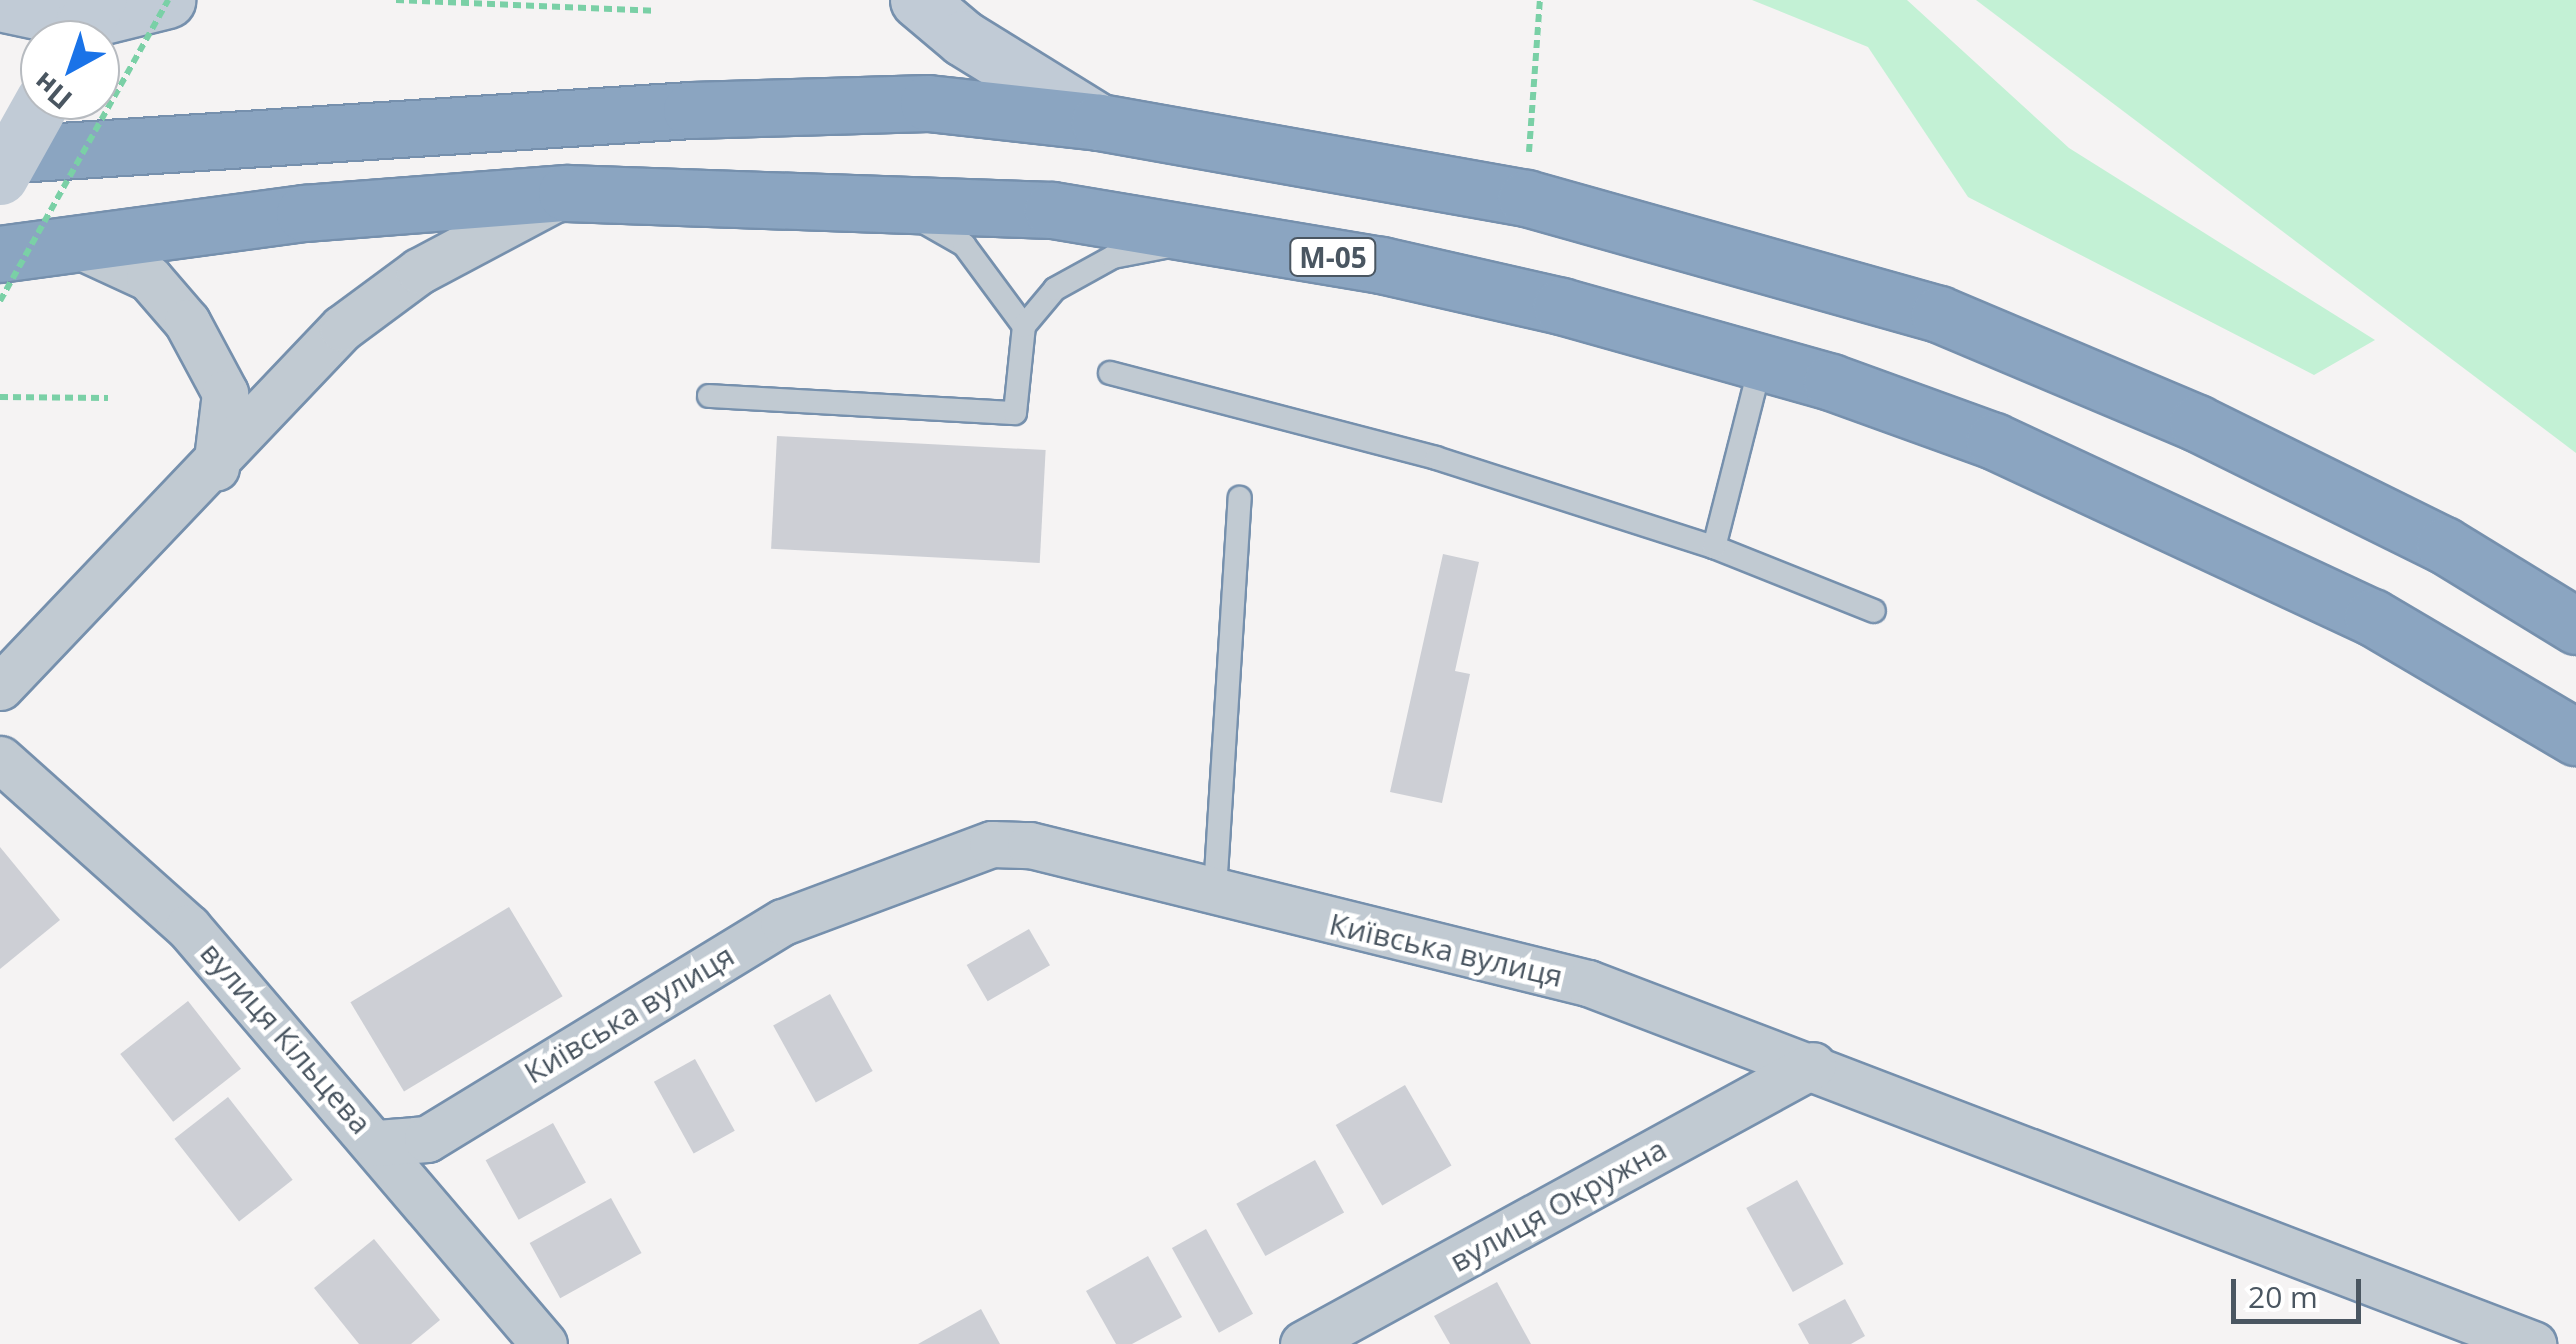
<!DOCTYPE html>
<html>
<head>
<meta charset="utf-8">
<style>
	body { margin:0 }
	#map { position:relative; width:2576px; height:1344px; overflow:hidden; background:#f5f3f3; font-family:"Open Sans",sans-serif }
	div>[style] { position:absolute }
	.green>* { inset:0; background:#c3f1d5 }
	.building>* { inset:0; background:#cdcfd5; transform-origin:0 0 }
	.path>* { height:6px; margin-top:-3px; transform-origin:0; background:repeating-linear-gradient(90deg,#7ad0a6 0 8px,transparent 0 13px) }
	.roads { filter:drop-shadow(2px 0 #7690ad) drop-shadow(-2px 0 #7690ad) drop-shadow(0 2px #7690ad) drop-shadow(0 -2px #7690ad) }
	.lane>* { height:22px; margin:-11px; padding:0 11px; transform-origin:11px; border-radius:11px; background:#c1cad2 }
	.street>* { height:45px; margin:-22.5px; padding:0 22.5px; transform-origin:22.5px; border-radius:22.5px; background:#c1cad2 }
	.secondary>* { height:55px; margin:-27.5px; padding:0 27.5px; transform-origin:27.5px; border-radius:27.5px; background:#c1cbd6 }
	.highway>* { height:55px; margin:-27.5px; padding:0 27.5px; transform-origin:27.5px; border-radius:27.5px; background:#8ba5c1 }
	.path-bridge>* { height:6px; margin-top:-3px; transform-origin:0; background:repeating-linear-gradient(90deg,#7ad0a6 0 8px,transparent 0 13px) }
	.secondary-bridge>* { height:55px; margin:-27.5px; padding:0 27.5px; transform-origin:27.5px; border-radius:27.5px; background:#c1cbd6 }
	span { translate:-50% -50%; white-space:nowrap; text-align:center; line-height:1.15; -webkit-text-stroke:9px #fff; paint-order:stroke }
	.shield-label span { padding:2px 8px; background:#fff; border:2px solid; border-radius:8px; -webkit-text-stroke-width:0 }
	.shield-label { font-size:28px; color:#4a5661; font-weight:700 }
	.street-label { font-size:30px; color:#4a5661 }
	.north { position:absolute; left:20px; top:20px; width:100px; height:100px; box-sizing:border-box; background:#fff; border:2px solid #b7bbc0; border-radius:50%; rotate:220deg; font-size:28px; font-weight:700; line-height:40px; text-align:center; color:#4a5661 }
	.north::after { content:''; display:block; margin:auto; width:35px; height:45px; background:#1a73e8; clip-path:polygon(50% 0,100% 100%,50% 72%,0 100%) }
	.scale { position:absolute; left:2231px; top:1279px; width:130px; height:45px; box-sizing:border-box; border:5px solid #4a5661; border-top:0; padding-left:12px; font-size:30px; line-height:35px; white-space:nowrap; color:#4a5661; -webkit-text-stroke:8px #fff; paint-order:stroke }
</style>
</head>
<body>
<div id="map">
	<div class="green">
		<i style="clip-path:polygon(1752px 0,1907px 0,2069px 148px,2375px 340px,2314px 375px,1968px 197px,1868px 47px)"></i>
		<i style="clip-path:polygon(1976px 0,2576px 0,2576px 453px)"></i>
	</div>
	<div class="building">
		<i style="left:777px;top:436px;width:269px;height:113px;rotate:3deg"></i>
		<i style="clip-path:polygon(1443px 554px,1479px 562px,1455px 671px,1470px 674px,1442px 803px,1390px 792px)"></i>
		<i style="clip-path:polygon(0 847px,60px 920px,0 969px)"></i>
		<i style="left:509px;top:907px;width:104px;height:185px;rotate:59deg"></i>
		<i style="left:1029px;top:929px;width:42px;height:72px;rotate:60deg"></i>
		<i style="left:830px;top:994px;width:88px;height:65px;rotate:61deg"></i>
		<i style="left:188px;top:1001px;width:86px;height:86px;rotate:52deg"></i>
		<i style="left:695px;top:1059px;width:82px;height:47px;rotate:61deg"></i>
		<i style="left:1405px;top:1085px;width:93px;height:80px;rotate:60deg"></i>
		<i style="left:228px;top:1097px;width:105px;height:68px;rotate:52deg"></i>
		<i style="left:553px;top:1123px;width:68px;height:77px;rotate:61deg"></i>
		<i style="left:1315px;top:1160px;width:60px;height:90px;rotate:61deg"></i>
		<i style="left:1797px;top:1180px;width:96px;height:58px;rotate:61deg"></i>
		<i style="left:611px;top:1198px;width:63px;height:93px;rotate:61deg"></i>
		<i style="left:1206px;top:1229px;width:97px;height:39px;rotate:61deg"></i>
		<i style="clip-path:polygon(374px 1239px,440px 1320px,411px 1344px,359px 1344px,314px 1288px)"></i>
		<i style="clip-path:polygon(1148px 1256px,1182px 1317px,1132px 1344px,1116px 1344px,1086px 1291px)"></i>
		<i style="clip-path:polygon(1497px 1282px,1531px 1344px,1450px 1344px,1434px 1316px)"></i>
		<i style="clip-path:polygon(1845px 1299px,1865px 1336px,1851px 1344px,1809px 1344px,1798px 1324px)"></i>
		<i style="clip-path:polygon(981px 1309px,1000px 1344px,918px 1344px)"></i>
	</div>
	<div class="path">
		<i style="left:396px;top:0;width:258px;rotate:2.4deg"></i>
		<i style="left:1529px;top:152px;width:152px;rotate:-85.9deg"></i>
		<i style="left:0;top:397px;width:108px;rotate:0.5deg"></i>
	</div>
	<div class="roads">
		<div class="lane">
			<i style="left:920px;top:220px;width:51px;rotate:29.6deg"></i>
			<i style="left:964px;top:245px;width:101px;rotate:53.5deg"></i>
			<i style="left:1110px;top:373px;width:337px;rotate:14.6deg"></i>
			<i style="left:1436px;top:458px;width:292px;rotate:17.8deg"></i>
			<i style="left:1714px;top:547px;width:172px;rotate:21.8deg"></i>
			<i style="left:709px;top:396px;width:306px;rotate:3.2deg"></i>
			<i style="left:1015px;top:413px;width:87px;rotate:-84.1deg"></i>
			<i style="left:1024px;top:326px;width:48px;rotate:-50deg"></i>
			<i style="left:1055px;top:289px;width:66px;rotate:-28.9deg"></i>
			<i style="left:1113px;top:257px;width:53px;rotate:-10.9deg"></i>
			<i style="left:1714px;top:547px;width:191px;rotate:-75.7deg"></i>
			<i style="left:1215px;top:890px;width:393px;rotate:-86.4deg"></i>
		</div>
		<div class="street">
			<i style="left:71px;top:242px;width:86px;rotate:24.8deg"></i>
			<i style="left:149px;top:278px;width:58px;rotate:49.2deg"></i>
			<i style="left:187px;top:322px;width:81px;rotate:61.8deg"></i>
			<i style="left:225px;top:393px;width:75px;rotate:96.9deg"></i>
			<i style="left:0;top:687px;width:496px;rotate:-46.4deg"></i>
			<i style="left:342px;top:328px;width:96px;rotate:-36.5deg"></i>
			<i style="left:419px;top:271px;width:160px;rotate:-28deg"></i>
			<i style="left:0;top:759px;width:252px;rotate:41.8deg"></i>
			<i style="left:188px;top:927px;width:548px;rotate:49.51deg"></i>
			<i style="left:377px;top:1143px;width:50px;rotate:-4.6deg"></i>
			<i style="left:427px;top:1139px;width:417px;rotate:-31.4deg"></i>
			<i style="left:783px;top:922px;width:223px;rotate:-20.5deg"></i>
			<i style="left:992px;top:844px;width:38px;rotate:2deg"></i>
			<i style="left:1030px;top:845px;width:575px;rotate:13.89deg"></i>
			<i style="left:1588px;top:983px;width:1012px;rotate:20.91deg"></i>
			<i style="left:1303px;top:1344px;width:581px;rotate:-28.68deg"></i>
		</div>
		<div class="secondary">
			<i style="left:918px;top:0;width:59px;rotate:40.2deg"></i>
			<i style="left:963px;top:38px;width:160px;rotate:31.7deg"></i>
			<i style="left:0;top:3px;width:85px;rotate:12.2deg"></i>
			<i style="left:83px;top:21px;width:87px;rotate:-14deg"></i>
		</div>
		<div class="highway">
			<i style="left:0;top:155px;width:692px;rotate:-3.73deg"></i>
			<i style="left:691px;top:110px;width:237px;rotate:-1.7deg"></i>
			<i style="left:928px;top:103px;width:172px;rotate:6.3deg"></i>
			<i style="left:1099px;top:122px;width:434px;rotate:10.1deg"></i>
			<i style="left:1526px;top:198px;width:429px;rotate:15.7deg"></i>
			<i style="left:1939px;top:314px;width:280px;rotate:22.9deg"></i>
			<i style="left:2197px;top:423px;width:275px;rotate:26.3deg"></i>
			<i style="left:2444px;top:545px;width:155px;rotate:31.5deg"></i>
			<i style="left:0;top:254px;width:307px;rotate:-7.7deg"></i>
			<i style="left:304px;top:213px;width:263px;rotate:-4.4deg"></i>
			<i style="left:566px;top:193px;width:486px;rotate:2deg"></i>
			<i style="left:1052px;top:210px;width:334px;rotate:9.5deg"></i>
			<i style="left:1381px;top:265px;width:185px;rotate:12.8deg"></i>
			<i style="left:1561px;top:306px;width:280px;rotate:15.7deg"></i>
			<i style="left:1831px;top:382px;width:173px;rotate:19.9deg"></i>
			<i style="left:1994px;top:441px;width:417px;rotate:25deg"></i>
			<i style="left:2372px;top:617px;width:237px;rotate:30.5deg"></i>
		</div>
	</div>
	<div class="path-bridge">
		<i style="left:0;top:301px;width:345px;rotate:-60.8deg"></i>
	</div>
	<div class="secondary-bridge">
		<i style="left:76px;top:40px;width:46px;rotate:-61.2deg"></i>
		<i style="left:0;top:177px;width:88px;rotate:-60.8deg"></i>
	</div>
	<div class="shield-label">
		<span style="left:1333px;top:257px">М-05</span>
	</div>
	<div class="street-label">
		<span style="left:1446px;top:950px;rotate:13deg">Київська вулиця</span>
		<span style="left:629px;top:1014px;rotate:-31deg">Київська вулиця</span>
		<span style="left:286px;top:1038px;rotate:49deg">вулиця Кільцева</span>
		<span style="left:1558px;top:1205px;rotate:-29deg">вулиця Окружна</span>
	</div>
	<div class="north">Пн</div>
	<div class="scale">20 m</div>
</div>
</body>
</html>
